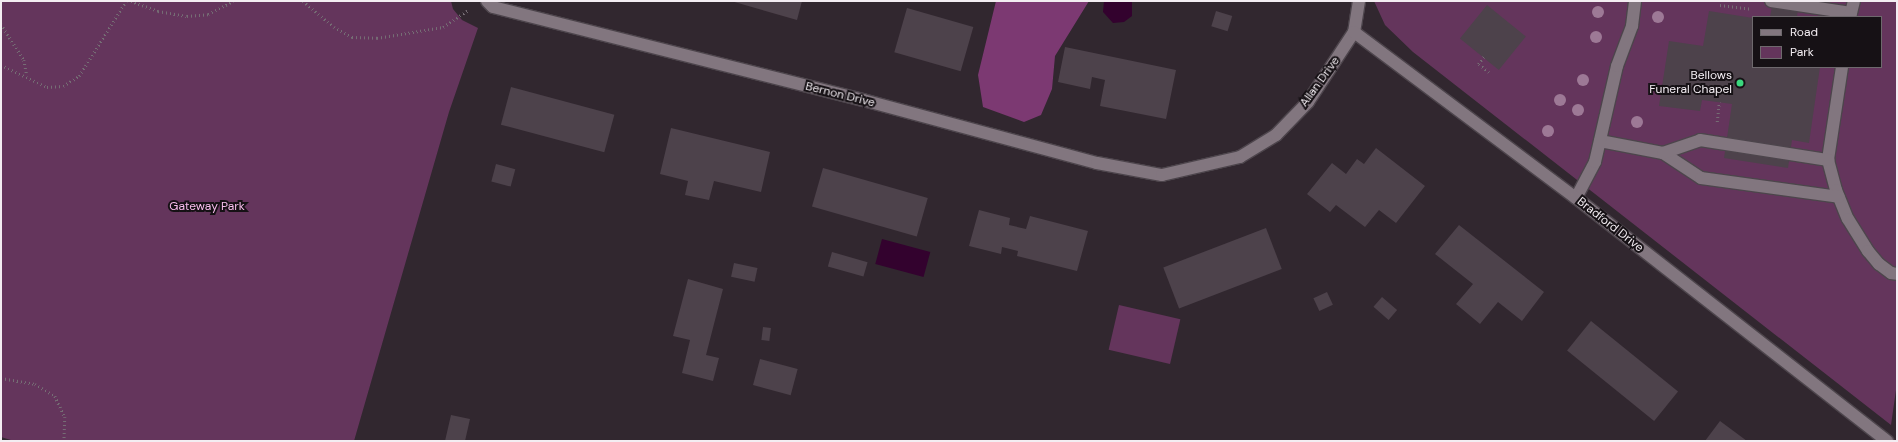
<!DOCTYPE html>
<html>
<head>
<meta charset="utf-8">
<style>
	body { margin:0 }
	#map { position:relative; width:1898px; height:442px; overflow:hidden; background:#31272f; font-family:"DM Sans",sans-serif }
	div>[style] { position:absolute }
	.green>* { inset:0; background:#64355c; transform-origin:0 0 }
	.forest>* { inset:0; background:#7c3972 }
	.water>* { inset:0; background:#33022e; transform-origin:0 0 }
	.building>* { inset:0; background:#4d424b; transform-origin:0 0 }
	.path>* { height:2.5px; margin-top:-1.25px; transform-origin:0; background:repeating-linear-gradient(90deg,#756d74 0 1px,transparent 0 4px) }
	.roads { filter:drop-shadow(1px 0 #4d454c) drop-shadow(-1px 0 #4d454c) drop-shadow(0 1px #4d454c) drop-shadow(0 -1px #4d454c) }
	.lane>* { height:12px; margin:-6px; padding:0 6px; transform-origin:6px; border-radius:6px; background:#82767f }
	.street>* { height:12px; margin:-6px; padding:0 6px; transform-origin:6px; border-radius:6px; background:#82767f }
	.trees>* { width:12px; height:12px; margin:-6px; border-radius:50%; background:#9d7996 }
	.dots>* { width:11px; height:11px; translate:-50% -50%; box-sizing:border-box; border:2px solid #161115; border-radius:50% }
	span { translate:-50% -50%; white-space:nowrap; text-align:center; line-height:1.15; -webkit-text-stroke:4px #161115; paint-order:stroke }
	.poi-label { font-size:12px; color:#f3edf2 }
	.right { translate:-100% -50%; text-align:right }
	.street-label { font-size:12px; color:#f3edf2 }
	.park-label { font-size:12px; color:#f6bceb }
	.frame { position:absolute; inset:0; border:2px solid #f3edf2; pointer-events:none }
	.legend { position:absolute; left:1752px; top:16px; width:130px; height:52px; box-sizing:border-box; background:#161115; border:1px solid #6e696d; margin:0; padding:5px 7px; list-style:none; font-size:12px; color:#f3edf2 }
	.legend li { display:flex; align-items:center; gap:8px; height:20px }
	.legend b { width:20px; border:1px solid #6e696d }
</style>
</head>
<body>
<div id="map">
	<div class="green">
		<i style="clip-path:polygon(1px 1px,451px 1px,453px 9px,462px 20px,478px 28px,449px 112px,354px 441px,14px 441px,1px 437px)"></i>
		<i style="clip-path:polygon(evenodd,1374px 1px,1897px 1px,1897px 383px,1891px 425px,1413px 52px,1385px 25px,1374px 1px,1753px 17px,1881px 17px,1881px 67px,1753px 67px,1753px 17px)"></i>
		<i style="left:1119px;top:305px;width:63px;height:46px;rotate:13deg"></i>
	</div>
	<div class="forest">
		<i style="clip-path:polygon(996px 1px,1089px 1px,1055px 56px,1052px 89px,1041px 115px,1024px 122px,983px 107px,978px 75px)"></i>
	</div>
	<div class="water">
		<i style="clip-path:polygon(1104px 1px,1132px 1px,1132px 16px,1124px 22px,1113px 23px,1103px 12px)"></i>
		<i style="left:882px;top:239px;width:50px;height:26px;rotate:15deg"></i>
	</div>
	<div class="building">
		<i style="clip-path:polygon(731px 1px,802px 1px,797px 20px)"></i>
		<i style="clip-path:polygon(1773px 1px,1799px 1px,1797px 17px,1770px 17px)"></i>
		<i style="left:1487px;top:5px;width:50px;height:43px;rotate:39deg"></i>
		<i style="left:907px;top:8px;width:69px;height:46px;rotate:16deg"></i>
		<i style="left:1216px;top:11px;width:17px;height:16px;rotate:17deg"></i>
		<i style="clip-path:polygon(1709px 11px,1753px 18px,1753px 67px,1820px 67px,1809px 143px,1792px 140px,1788px 168px,1724px 158px,1732px 104px,1702px 100px,1700px 111px,1659px 106px,1669px 41px,1703px 46px)"></i>
		<i style="clip-path:polygon(1065px 47px,1176px 70px,1166px 119px,1100px 106px,1105px 80px,1092px 77px,1090px 89px,1058px 82px)"></i>
		<i style="left:511px;top:87px;width:107px;height:39px;rotate:15deg"></i>
		<i style="clip-path:polygon(671px 128px,770px 152px,761px 192px,714px 181px,709px 200px,685px 195px,688px 181px,660px 174px)"></i>
		<i style="clip-path:polygon(1376px 148px,1425px 186px,1396px 223px,1379px 210px,1365px 227px,1336px 205px,1330px 212px,1307px 194px,1332px 163px,1346px 174px,1357px 159px,1364px 164px)"></i>
		<i style="left:496px;top:164px;width:20px;height:18px;rotate:15deg"></i>
		<i style="left:823px;top:168px;width:109px;height:40px;rotate:16deg"></i>
		<i style="clip-path:polygon(979px 210px,1010px 218px,1009px 225px,1026px 229px,1030px 216px,1088px 231px,1077px 271px,1017px 256px,1018px 251px,1002px 247px,1001px 254px,969px 246px)"></i>
		<i style="clip-path:polygon(1459px 225px,1544px 292px,1522px 321px,1498px 302px,1480px 324px,1456px 304px,1473px 284px,1435px 254px)"></i>
		<i style="left:1266px;top:228px;width:44px;height:110px;rotate:69deg"></i>
		<i style="left:832px;top:252px;width:37px;height:15px;rotate:16deg"></i>
		<i style="left:734px;top:263px;width:24px;height:14px;rotate:12deg"></i>
		<i style="clip-path:polygon(688px 279px,723px 289px,706px 355px,719px 358px,713px 381px,682px 373px,690px 340px,673px 336px)"></i>
		<i style="left:1327px;top:292px;width:14px;height:15px;rotate:65deg"></i>
		<i style="left:1382px;top:297px;width:20px;height:13px;rotate:41deg"></i>
		<i style="left:1591px;top:321px;width:112px;height:38px;rotate:39deg"></i>
		<i style="left:763px;top:327px;width:8px;height:13px;rotate:7deg"></i>
		<i style="left:760px;top:359px;width:39px;height:27px;rotate:15deg"></i>
		<i style="clip-path:polygon(451px 415px,470px 419px,465px 441px,445px 441px)"></i>
		<i style="clip-path:polygon(1720px 421px,1747px 441px,1705px 441px)"></i>
	</div>
	<div class="path">
		<i style="left:131px;top:1px;width:29px;rotate:20deg"></i>
		<i style="left:158px;top:11px;width:29px;rotate:10deg"></i>
		<i style="left:187px;top:16px;width:21px;rotate:-5deg"></i>
		<i style="left:208px;top:14px;width:28px;rotate:-27deg"></i>
		<i style="left:303px;top:1px;width:40px;rotate:40deg"></i>
		<i style="left:334px;top:27px;width:21px;rotate:29deg"></i>
		<i style="left:352px;top:37px;width:25px;rotate:2deg"></i>
		<i style="left:377px;top:38px;width:67px;rotate:-9.5deg"></i>
		<i style="left:443px;top:27px;width:30px;rotate:-34deg"></i>
		<i style="left:1720px;top:5px;width:31px;rotate:7deg"></i>
		<i style="left:1px;top:24px;width:43px;rotate:57.4deg"></i>
		<i style="left:24px;top:60px;width:15px;rotate:79deg"></i>
		<i style="left:1484px;top:57px;width:9px;rotate:126deg"></i>
		<i style="left:1479px;top:64px;width:13px;rotate:39deg"></i>
		<i style="left:1px;top:65px;width:51px;rotate:25.6deg"></i>
		<i style="left:47px;top:87px;width:16px;rotate:-4deg"></i>
		<i style="left:63px;top:86px;width:19px;rotate:-32deg"></i>
		<i style="left:79px;top:76px;width:89px;rotate:-57.9deg"></i>
		<i style="left:1717px;top:122px;width:20px;rotate:-84deg"></i>
		<i style="left:1px;top:378px;width:35px;rotate:10deg"></i>
		<i style="left:35px;top:384px;width:23px;rotate:31deg"></i>
		<i style="left:55px;top:396px;width:23px;rotate:65deg"></i>
		<i style="left:65px;top:417px;width:24px;rotate:92deg"></i>
	</div>
	<div class="roads">
		<div class="lane">
			<i style="left:1771px;top:1px;width:81px;rotate:8.5deg"></i>
			<i style="left:1850px;top:17px;width:16px;rotate:-76deg"></i>
			<i style="left:1842px;top:67px;width:94px;rotate:98.6deg"></i>
			<i style="left:1828px;top:160px;width:31px;rotate:75deg"></i>
			<i style="left:1836px;top:190px;width:31px;rotate:68deg"></i>
			<i style="left:1848px;top:219px;width:38px;rotate:58deg"></i>
			<i style="left:1868px;top:251px;width:17px;rotate:50deg"></i>
			<i style="left:1879px;top:264px;width:15px;rotate:37deg"></i>
			<i style="left:1891px;top:273px;width:6px;rotate:9deg"></i>
			<i style="left:1600px;top:141px;width:64px;rotate:10.8deg"></i>
			<i style="left:1663px;top:153px;width:45px;rotate:33.3deg"></i>
			<i style="left:1701px;top:178px;width:139px;rotate:7.8deg"></i>
			<i style="left:1663px;top:153px;width:39px;rotate:-19deg"></i>
			<i style="left:1700px;top:140px;width:130px;rotate:8.9deg"></i>
			<i style="left:1576px;top:198px;width:41px;rotate:-62.2deg"></i>
			<i style="left:1595px;top:162px;width:98px;rotate:-77.1deg"></i>
			<i style="left:1617px;top:66px;width:43px;rotate:-69.4deg"></i>
			<i style="left:1632px;top:26px;width:25px;rotate:-83deg"></i>
		</div>
		<div class="street">
			<i style="left:487px;top:1px;width:8px;rotate:45deg"></i>
			<i style="left:493px;top:7px;width:382px;rotate:14.1deg"></i>
			<i style="left:863px;top:100px;width:242px;rotate:15.1deg"></i>
			<i style="left:1097px;top:163px;width:66px;rotate:10.5deg"></i>
			<i style="left:1162px;top:175px;width:80px;rotate:-13deg"></i>
			<i style="left:1240px;top:157px;width:42px;rotate:-31.4deg"></i>
			<i style="left:1276px;top:135px;width:46px;rotate:-45.9deg"></i>
			<i style="left:1308px;top:102px;width:84px;rotate:-56.7deg"></i>
			<i style="left:1359px;top:1px;width:31px;rotate:99deg"></i>
			<i style="left:1354px;top:32px;width:277px;rotate:36.8deg"></i>
			<i style="left:1576px;top:198px;width:395px;rotate:38deg"></i>
		</div>
	</div>
	<div class="trees">
		<i style="left:1598px;top:12px"></i>
		<i style="left:1658px;top:17px"></i>
		<i style="left:1596px;top:37px"></i>
		<i style="left:1583px;top:80px"></i>
		<i style="left:1560px;top:100px"></i>
		<i style="left:1578px;top:110px"></i>
		<i style="left:1637px;top:122px"></i>
		<i style="left:1548px;top:131px"></i>
	</div>
	<div class="dots">
		<i style="left:1740px;top:83px;background:#3bd77e"></i>
	</div>
	<div class="poi-label">
		<span class="right" style="left:1732px;top:83px">Bellows<br>Funeral Chapel</span>
	</div>
	<div class="street-label">
		<span style="left:1320px;top:82px;rotate:-54deg">Allan Drive</span>
		<span style="left:840px;top:95px;rotate:14deg">Bernon Drive</span>
		<span style="left:1610px;top:225px;rotate:38deg">Bradford Drive</span>
	</div>
	<div class="park-label">
		<span style="left:207px;top:207px">Gateway Park</span>
	</div>
	<div class="frame"></div>
	<ul class="legend">
	<li><b style="height:5px;background:#82767f"></b>Road</li>
	<li><b style="height:11px;background:#64355c"></b>Park</li>
	</ul>
</div>
</body>
</html>
